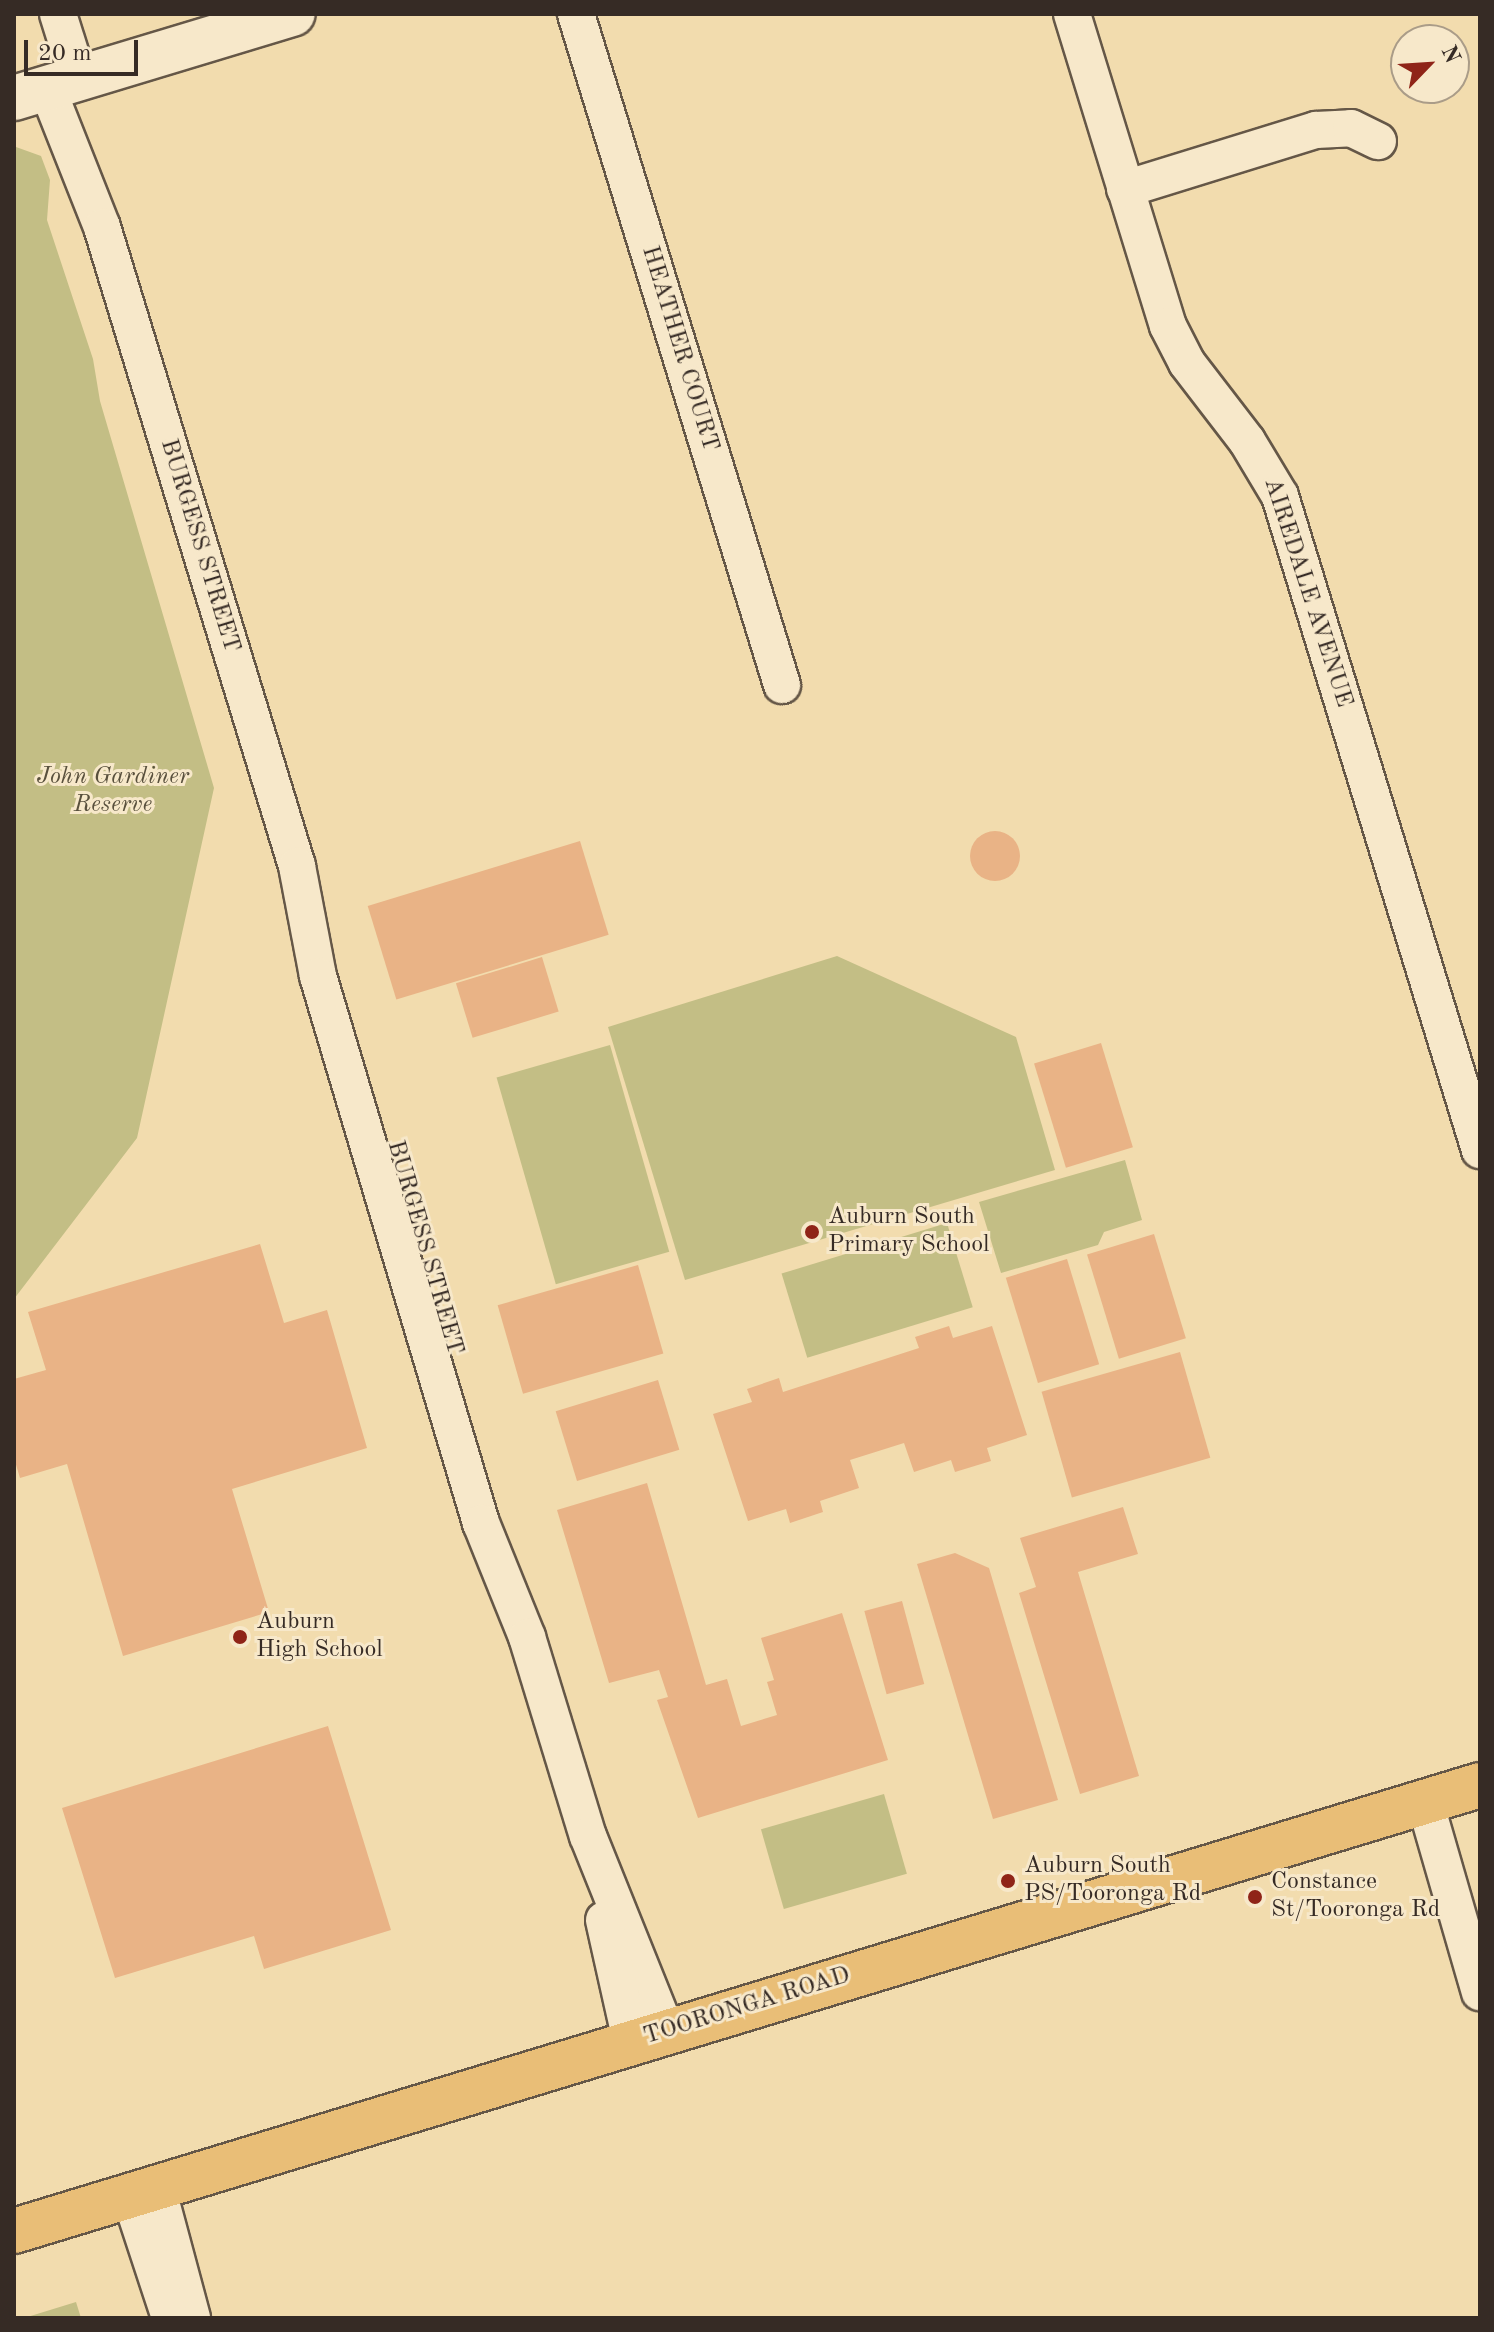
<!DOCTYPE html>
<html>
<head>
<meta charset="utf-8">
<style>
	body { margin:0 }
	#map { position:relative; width:1494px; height:2332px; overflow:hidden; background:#f2dcae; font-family:"Old Standard TT",serif }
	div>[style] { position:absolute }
	.green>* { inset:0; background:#c3be85; transform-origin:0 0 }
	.building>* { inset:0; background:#e9b386; transform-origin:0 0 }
	.round { border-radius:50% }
	.roads { filter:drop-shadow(2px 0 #655747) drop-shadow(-2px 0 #655747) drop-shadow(0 2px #655747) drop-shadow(0 -2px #655747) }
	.street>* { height:36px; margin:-18px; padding:0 18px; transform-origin:18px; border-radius:18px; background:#f7e8ca }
	.secondary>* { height:44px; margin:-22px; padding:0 22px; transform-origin:22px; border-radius:22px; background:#f7e8ca }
	.primary>* { height:44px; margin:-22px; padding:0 22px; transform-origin:22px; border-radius:22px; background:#e9be77 }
	.dots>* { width:22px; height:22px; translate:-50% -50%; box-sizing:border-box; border:4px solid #f7e8ca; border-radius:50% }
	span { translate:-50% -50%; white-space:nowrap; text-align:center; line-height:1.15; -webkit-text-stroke:6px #f7e8ca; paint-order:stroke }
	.street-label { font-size:24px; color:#362b25 }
	.park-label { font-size:24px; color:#59503d; font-style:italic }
	.poi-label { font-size:24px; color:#362b25 }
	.left { translate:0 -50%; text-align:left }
	.frame { position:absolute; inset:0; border:16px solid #362b25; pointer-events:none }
	.north { position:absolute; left:1390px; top:24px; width:80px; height:80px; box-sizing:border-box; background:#f7e8ca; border:2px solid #aa9c88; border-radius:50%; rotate:65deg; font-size:22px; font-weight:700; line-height:32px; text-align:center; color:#362b25 }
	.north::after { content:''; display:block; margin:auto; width:28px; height:36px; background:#8f2418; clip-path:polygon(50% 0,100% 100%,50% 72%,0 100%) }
	.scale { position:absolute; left:24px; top:40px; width:114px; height:36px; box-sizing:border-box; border:4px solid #362b25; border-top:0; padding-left:10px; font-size:24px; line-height:28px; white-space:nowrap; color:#362b25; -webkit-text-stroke:6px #f7e8ca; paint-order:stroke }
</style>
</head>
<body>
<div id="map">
	<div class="green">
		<i style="clip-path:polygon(16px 147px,41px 156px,50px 180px,47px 220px,93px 359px,100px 401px,214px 788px,137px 1138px,14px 1299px)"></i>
		<i style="clip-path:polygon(837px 956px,1016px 1037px,1055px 1170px,685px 1280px,608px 1027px)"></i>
		<i style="left:610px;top:1045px;width:215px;height:118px;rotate:74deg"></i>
		<i style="clip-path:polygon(1125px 1160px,1142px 1220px,1104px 1232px,1098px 1245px,1001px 1273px,979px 1202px)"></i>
		<i style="left:947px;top:1223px;width:88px;height:173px;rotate:73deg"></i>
		<i style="left:884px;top:1794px;width:83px;height:128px;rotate:74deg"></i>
		<i style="clip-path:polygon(76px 2302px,81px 2318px,24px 2318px)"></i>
	</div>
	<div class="building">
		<i class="round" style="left:970px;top:831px;width:50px;height:50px"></i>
		<i style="left:580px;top:841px;width:98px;height:222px;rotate:73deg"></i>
		<i style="left:542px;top:957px;width:57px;height:90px;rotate:73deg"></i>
		<i style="left:1101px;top:1043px;width:109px;height:70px;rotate:73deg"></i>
		<i style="left:1154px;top:1234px;width:109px;height:70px;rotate:73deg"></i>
		<i style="clip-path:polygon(260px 1244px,284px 1323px,327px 1310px,367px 1448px,232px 1489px,269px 1612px,123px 1656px,67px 1464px,20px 1478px,14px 1458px,14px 1379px,46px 1370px,28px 1312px)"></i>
		<i style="left:1067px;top:1259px;width:110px;height:64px;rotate:73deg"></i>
		<i style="left:638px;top:1265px;width:92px;height:146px;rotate:74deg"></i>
		<i style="clip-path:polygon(949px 1326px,953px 1338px,992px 1326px,1027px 1435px,987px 1448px,991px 1461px,955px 1472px,951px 1460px,914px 1472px,904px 1443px,850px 1460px,859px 1488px,820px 1501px,823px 1512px,790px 1523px,786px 1509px,748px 1521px,713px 1414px,752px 1402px,747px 1389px,779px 1378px,783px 1392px,919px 1348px,915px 1337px)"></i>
		<i style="left:1180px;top:1352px;width:110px;height:144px;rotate:74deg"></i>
		<i style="left:658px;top:1380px;width:73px;height:107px;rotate:73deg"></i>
		<i style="clip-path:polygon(647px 1483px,706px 1685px,727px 1679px,741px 1726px,777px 1715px,767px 1682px,774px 1680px,761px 1638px,842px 1613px,888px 1760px,698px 1818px,657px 1700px,668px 1697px,659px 1670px,609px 1683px,557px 1510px)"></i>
		<i style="clip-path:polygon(1123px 1507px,1138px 1554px,1078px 1572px,1139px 1776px,1080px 1794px,1019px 1593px,1036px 1587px,1020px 1538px)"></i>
		<i style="clip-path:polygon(955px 1553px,989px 1568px,1058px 1800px,993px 1819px,917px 1564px)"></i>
		<i style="left:902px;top:1601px;width:86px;height:39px;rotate:75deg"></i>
		<i style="clip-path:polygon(328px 1726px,391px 1930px,264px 1969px,254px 1936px,115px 1978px,62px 1808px)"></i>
	</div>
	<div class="roads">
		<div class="street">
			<i style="left:58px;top:14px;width:67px;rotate:72.6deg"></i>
			<i style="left:576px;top:14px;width:702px;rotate:72.93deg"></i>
			<i style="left:1072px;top:14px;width:326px;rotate:72.9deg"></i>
			<i style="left:1168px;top:326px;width:42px;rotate:62.8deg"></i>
			<i style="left:1187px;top:363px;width:98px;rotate:52.4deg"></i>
			<i style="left:1247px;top:441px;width:64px;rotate:59deg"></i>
			<i style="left:1280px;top:496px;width:684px;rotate:73deg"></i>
			<i style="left:47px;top:88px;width:149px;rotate:68.4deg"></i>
			<i style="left:102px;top:227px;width:668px;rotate:73.03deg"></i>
			<i style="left:297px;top:866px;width:112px;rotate:79.2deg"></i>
			<i style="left:318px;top:976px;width:571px;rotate:73.41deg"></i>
			<i style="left:481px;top:1523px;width:123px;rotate:68deg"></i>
			<i style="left:527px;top:1637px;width:208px;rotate:73deg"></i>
			<i style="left:588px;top:1836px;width:209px;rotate:68.1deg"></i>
			<i style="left:1125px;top:189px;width:200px;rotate:-17.2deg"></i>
			<i style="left:1316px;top:130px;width:35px;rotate:-3deg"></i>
			<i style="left:1351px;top:128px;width:30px;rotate:26deg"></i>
			<i style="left:1425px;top:1802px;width:198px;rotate:73.9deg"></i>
			<i style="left:604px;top:1920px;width:124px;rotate:77.4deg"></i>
			<i style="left:157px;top:2187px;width:136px;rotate:75deg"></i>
			<i style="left:130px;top:2196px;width:128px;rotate:71.8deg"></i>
		</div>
		<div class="secondary">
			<i style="left:14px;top:98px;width:291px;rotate:-16.8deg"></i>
		</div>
		<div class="primary">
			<i style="left:14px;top:2231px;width:1532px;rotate:-16.92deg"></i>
		</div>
	</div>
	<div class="dots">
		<i style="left:812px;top:1232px;background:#8f2418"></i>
		<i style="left:240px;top:1637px;background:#8f2418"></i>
		<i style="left:1008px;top:1881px;background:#8f2418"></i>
		<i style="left:1255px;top:1897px;background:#8f2418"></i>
	</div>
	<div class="street-label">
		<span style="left:679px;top:349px;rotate:73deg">HEATHER COURT</span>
		<span style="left:199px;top:546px;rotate:73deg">BURGESS STREET</span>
		<span style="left:1307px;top:593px;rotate:72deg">AIREDALE AVENUE</span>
		<span style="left:424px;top:1248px;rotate:74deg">BURGESS STREET</span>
		<span style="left:747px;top:2007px;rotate:-17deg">TOORONGA ROAD</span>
	</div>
	<div class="park-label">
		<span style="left:113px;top:792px">John Gardiner<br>Reserve</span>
	</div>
	<div class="poi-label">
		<span class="left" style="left:828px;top:1232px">Auburn South<br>Primary School</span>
		<span class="left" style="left:256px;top:1637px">Auburn<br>High School</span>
		<span class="left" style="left:1024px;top:1881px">Auburn South<br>PS/Tooronga Rd</span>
		<span class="left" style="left:1271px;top:1897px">Constance<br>St/Tooronga Rd</span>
	</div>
	<div class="frame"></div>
	<div class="north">N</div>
	<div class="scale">20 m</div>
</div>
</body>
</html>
